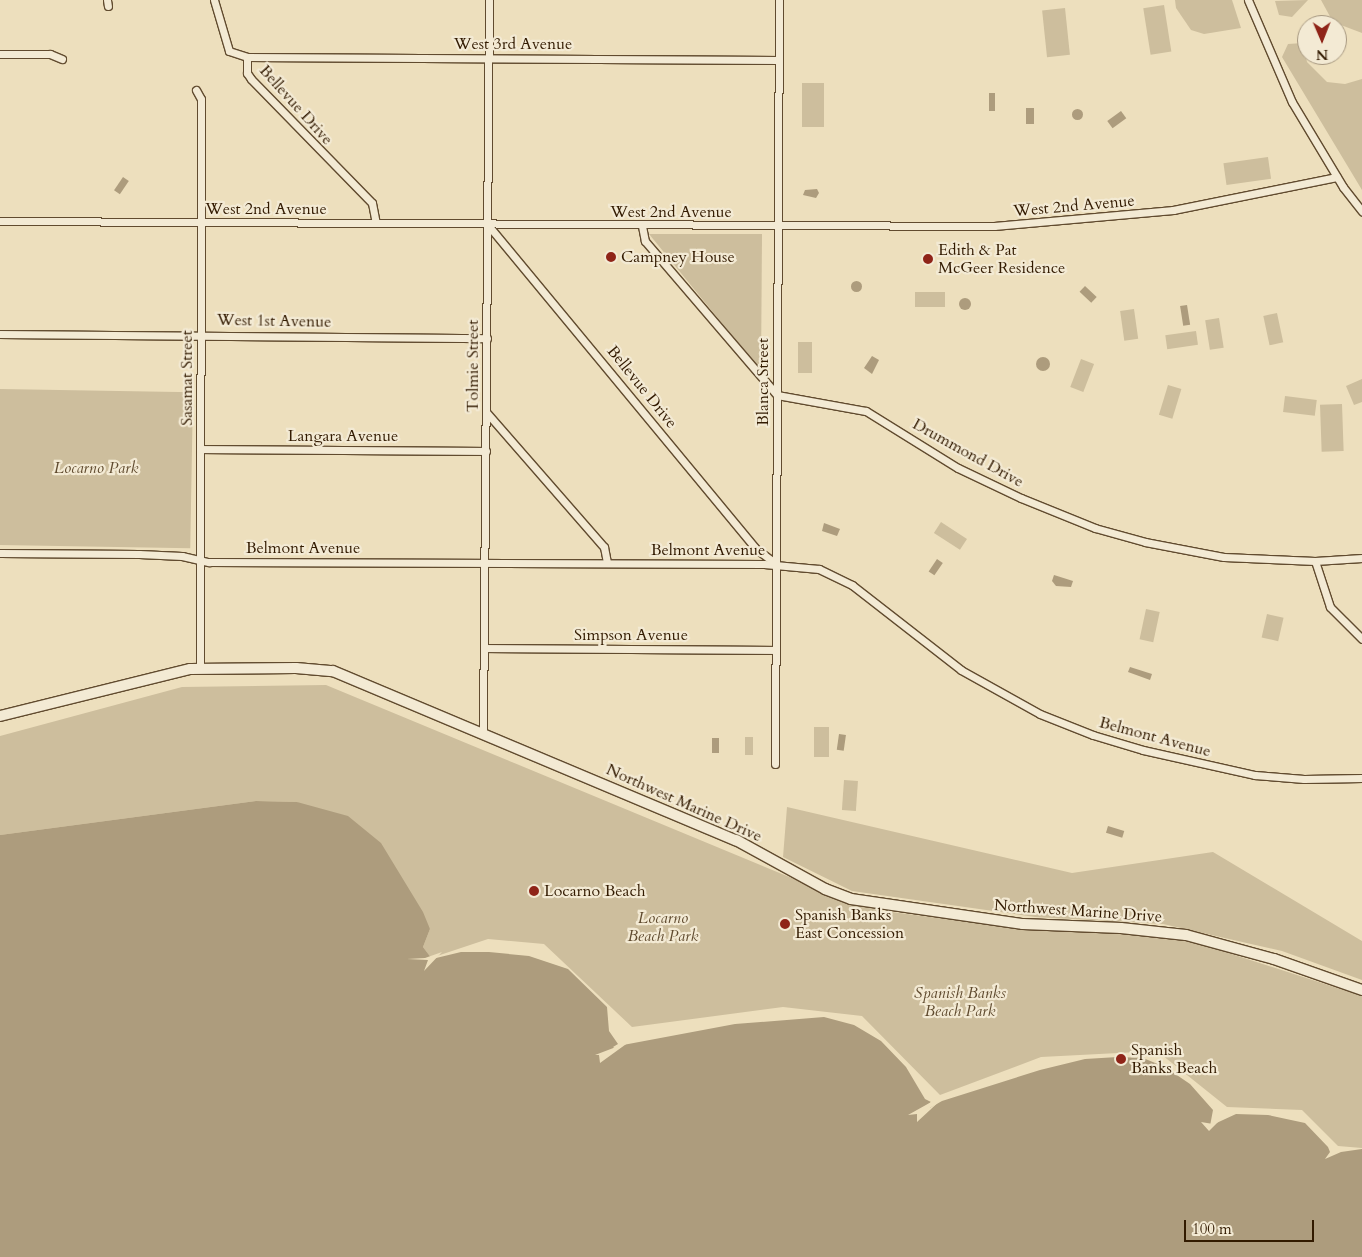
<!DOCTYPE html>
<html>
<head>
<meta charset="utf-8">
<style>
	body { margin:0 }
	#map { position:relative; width:1362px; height:1257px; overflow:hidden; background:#eddfbd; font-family:Cardo,serif }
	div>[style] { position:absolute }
	.green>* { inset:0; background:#cdbe9d; transform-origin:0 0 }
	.water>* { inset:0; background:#ad9c7d; transform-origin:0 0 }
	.round { border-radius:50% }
	.pier>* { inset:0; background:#eddfbd }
	.roads { filter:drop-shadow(1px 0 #614b2f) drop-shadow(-1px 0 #614b2f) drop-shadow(0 1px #614b2f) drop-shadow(0 -1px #614b2f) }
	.street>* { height:7px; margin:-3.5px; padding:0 3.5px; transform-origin:3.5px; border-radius:3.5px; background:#f3ead4 }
	.secondary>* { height:10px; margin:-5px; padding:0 5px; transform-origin:5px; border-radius:5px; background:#f3ead4 }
	.dots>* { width:14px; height:14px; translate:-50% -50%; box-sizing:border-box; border:2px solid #f3ead4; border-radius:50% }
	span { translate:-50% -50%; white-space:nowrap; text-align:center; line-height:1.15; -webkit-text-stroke:4.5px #f3ead4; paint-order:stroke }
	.street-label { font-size:16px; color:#321a00 }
	.poi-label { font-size:16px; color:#321a00 }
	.left { translate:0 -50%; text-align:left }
	.park-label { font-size:16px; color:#604b2f; font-style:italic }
	.north { position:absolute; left:1297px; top:15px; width:50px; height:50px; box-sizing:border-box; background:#f3ead4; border:1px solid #a6977f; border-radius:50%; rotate:179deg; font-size:14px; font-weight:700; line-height:20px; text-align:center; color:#321a00 }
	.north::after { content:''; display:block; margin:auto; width:18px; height:22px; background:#8f2418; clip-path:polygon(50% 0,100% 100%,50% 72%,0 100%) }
	.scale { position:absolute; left:1184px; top:1220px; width:130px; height:22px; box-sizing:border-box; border:2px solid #321a00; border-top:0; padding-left:6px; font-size:15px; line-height:18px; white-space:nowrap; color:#321a00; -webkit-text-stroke:4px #f3ead4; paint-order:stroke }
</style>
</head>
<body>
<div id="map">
	<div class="green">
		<i style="clip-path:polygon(1175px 0,1232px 0,1241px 28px,1204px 34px,1191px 30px,1176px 8px)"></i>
		<i style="clip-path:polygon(1308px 0,1292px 17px,1279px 15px,1275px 1px)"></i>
		<i style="clip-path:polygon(1321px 0,1362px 0,1362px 33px,1333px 22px)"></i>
		<i style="left:1164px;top:5px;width:47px;height:21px;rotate:81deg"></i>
		<i style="left:1065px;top:8px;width:47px;height:23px;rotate:84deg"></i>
		<i style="clip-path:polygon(1303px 43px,1307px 62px,1327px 82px,1345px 84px,1362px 79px,1362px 190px,1282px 57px,1288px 44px)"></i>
		<i style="left:802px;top:83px;width:22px;height:44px"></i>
		<i style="left:1268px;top:157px;width:22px;height:45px;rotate:82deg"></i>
		<i style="clip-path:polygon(649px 234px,762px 234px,761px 371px)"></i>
		<i style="left:915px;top:292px;width:30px;height:15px"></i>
		<i style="left:1134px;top:309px;width:30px;height:14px;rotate:82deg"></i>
		<i style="left:1277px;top:313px;width:30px;height:14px;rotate:78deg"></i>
		<i style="left:1219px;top:318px;width:30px;height:14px;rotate:81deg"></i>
		<i style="left:1196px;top:331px;width:14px;height:31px;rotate:82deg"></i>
		<i style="left:798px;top:342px;width:14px;height:31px"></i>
		<i style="left:1081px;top:359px;width:14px;height:30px;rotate:21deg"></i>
		<i style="clip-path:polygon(1362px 379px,1362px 402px,1354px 405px,1346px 386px)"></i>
		<i style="left:1168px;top:385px;width:14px;height:31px;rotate:17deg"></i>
		<i style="left:0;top:389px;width:193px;height:156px;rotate:1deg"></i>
		<i style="left:1285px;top:396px;width:32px;height:16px;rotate:7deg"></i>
		<i style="left:1342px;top:404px;width:47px;height:22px;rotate:88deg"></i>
		<i style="left:941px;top:522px;width:31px;height:13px;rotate:33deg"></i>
		<i style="left:1146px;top:609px;width:14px;height:31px;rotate:12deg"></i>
		<i style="left:1267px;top:614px;width:17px;height:24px;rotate:13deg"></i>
		<i style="clip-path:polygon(326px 685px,857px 905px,883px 911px,1019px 928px,1160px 935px,1213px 948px,1362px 996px,1362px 1148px,1338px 1146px,1302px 1110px,1227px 1107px,1157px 1051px,1041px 1057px,940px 1095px,862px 1016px,783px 1007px,632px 1027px,544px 944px,488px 939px,431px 958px,423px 947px,430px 929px,297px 802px,256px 801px,0 835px,0 736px,182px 687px)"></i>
		<i style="left:814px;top:727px;width:15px;height:30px"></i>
		<i style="left:745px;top:737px;width:8px;height:18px"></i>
		<i style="left:844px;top:780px;width:14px;height:30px;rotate:4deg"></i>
		<i style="clip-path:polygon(787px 807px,1072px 873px,1213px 852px,1362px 941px,1362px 980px,1282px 951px,1163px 924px,1035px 917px,852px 891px,783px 857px)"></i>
	</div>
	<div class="water">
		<i style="left:989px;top:93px;width:6px;height:18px"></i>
		<i style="left:1026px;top:108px;width:8px;height:16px"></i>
		<i class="round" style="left:1071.5px;top:108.5px;width:11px;height:11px"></i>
		<i style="left:1121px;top:111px;width:9px;height:17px;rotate:54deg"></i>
		<i style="left:123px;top:177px;width:7px;height:16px;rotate:34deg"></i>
		<i style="clip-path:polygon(817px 189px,819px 193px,816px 198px,803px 195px,805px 190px)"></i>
		<i class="round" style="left:850.5px;top:280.5px;width:11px;height:11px"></i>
		<i style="left:1085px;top:286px;width:16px;height:8px;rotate:43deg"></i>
		<i class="round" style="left:959px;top:298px;width:12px;height:12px"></i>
		<i style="left:1187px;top:305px;width:20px;height:7px;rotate:81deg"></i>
		<i style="clip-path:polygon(872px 356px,879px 360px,872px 374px,864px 368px)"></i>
		<i class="round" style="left:1036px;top:357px;width:14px;height:14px"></i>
		<i style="clip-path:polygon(824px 523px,840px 529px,837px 536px,822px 531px)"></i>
		<i style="left:937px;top:559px;width:7px;height:15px;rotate:34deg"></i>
		<i style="clip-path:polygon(1054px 575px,1073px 581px,1071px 587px,1056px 586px,1052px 581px)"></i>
		<i style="clip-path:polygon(1130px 667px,1152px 674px,1150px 680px,1128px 672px)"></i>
		<i style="left:839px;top:734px;width:7px;height:16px;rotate:8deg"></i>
		<i style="left:712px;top:738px;width:7px;height:15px"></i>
		<i style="clip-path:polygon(256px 801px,297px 802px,348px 816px,381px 843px,423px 912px,430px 929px,423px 947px,432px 959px,461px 952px,489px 952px,529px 956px,568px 969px,607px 1007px,609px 1031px,618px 1044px,613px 1047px,617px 1050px,623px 1045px,735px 1024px,824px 1017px,854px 1025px,881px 1041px,906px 1067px,925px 1099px,931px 1102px,926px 1106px,926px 1110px,942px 1101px,1040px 1070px,1085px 1059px,1118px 1057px,1143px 1058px,1165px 1067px,1190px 1084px,1213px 1110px,1210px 1126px,1236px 1114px,1268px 1115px,1305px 1123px,1328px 1147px,1330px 1152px,1325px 1159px,1341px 1152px,1362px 1149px,1362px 1257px,0 1257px,0 835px)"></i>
		<i style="left:1108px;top:826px;width:17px;height:7px;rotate:17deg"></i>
	</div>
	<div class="pier">
		<i style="clip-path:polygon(442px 952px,424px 971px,428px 960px,407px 959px,425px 958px)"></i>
		<i style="clip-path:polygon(629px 1042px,600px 1063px,599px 1055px,595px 1055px)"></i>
		<i style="clip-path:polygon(943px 1098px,917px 1122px,917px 1114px,908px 1115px,933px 1101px,930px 1108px)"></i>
		<i style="clip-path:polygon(1224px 1116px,1209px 1131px,1201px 1122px,1213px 1124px)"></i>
	</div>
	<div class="roads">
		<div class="street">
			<i style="left:107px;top:0;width:6px;rotate:81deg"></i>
			<i style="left:214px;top:0;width:53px;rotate:73.6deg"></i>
			<i style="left:229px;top:51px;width:19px;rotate:18deg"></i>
			<i style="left:247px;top:57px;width:532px;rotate:0.32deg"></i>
			<i style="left:1248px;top:0;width:111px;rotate:66.7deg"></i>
			<i style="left:1292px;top:102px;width:99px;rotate:59deg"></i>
			<i style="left:1343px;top:187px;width:31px;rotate:52deg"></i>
			<i style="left:0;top:54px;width:50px"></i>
			<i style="left:50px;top:54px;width:13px;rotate:23deg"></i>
			<i style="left:247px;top:57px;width:16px;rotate:90deg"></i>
			<i style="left:247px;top:73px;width:7px;rotate:56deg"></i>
			<i style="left:251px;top:79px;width:173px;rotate:45.7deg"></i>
			<i style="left:372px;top:203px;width:20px;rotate:79deg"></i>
			<i style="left:196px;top:90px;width:10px;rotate:61deg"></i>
			<i style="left:201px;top:99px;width:569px;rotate:90.1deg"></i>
			<i style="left:0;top:221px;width:994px;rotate:0.29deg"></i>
			<i style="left:994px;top:226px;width:180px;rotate:-5.1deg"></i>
			<i style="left:1173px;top:210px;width:167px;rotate:-11.4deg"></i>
			<i style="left:488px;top:225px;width:419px;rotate:50.4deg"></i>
			<i style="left:755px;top:548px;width:26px;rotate:37deg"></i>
			<i style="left:642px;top:226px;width:15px;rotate:79deg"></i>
			<i style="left:645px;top:241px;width:203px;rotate:49.4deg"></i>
			<i style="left:777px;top:395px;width:90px;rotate:10.2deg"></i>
			<i style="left:866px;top:411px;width:108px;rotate:31.8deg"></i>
			<i style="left:958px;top:468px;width:70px;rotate:25.5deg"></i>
			<i style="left:1021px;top:498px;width:80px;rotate:22.1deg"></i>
			<i style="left:1095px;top:528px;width:52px;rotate:15.6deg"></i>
			<i style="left:1145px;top:542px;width:80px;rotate:10.8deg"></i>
			<i style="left:1224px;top:557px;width:91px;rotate:2.5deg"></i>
			<i style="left:1315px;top:561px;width:47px;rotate:-3.7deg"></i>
			<i style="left:0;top:334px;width:487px;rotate:0.5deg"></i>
			<i style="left:487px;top:413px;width:178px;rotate:48.9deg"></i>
			<i style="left:604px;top:547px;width:16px;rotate:79deg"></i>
			<i style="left:200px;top:449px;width:286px;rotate:0.4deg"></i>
			<i style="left:0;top:553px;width:139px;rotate:0.4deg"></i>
			<i style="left:139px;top:554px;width:43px;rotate:2.7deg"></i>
			<i style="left:182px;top:556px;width:28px;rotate:13deg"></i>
			<i style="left:209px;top:562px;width:555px;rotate:0.21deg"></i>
			<i style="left:764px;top:564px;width:55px;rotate:5.2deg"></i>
			<i style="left:819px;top:569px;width:37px;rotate:26deg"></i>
			<i style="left:852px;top:585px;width:138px;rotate:37.9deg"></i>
			<i style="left:961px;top:670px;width:90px;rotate:29.1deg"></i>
			<i style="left:1040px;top:714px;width:57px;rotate:21.6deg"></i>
			<i style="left:1093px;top:735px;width:52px;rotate:16.7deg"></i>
			<i style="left:1143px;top:750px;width:115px;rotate:12.6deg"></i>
			<i style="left:1255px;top:775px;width:49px;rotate:4.7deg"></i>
			<i style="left:1304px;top:779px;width:58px;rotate:-1deg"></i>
			<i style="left:1315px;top:561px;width:48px;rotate:71.9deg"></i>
			<i style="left:1330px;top:607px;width:45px;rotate:45deg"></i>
			<i style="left:485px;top:648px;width:291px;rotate:0.4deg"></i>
			<i style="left:483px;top:732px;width:732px;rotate:-89.53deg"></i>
			<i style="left:775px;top:764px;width:764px;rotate:-89.7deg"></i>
		</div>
		<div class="secondary">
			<i style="left:0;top:716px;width:196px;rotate:-13.9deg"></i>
			<i style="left:190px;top:669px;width:106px;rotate:-0.5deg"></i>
			<i style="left:296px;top:668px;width:37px;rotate:5deg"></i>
			<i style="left:333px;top:671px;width:437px;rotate:22.8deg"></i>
			<i style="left:736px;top:840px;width:102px;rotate:28.8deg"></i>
			<i style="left:825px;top:889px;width:28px;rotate:21deg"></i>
			<i style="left:851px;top:899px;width:174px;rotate:8.3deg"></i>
			<i style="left:1023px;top:924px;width:98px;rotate:2.3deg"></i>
			<i style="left:1121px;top:928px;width:65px;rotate:6.1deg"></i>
			<i style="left:1186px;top:935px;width:91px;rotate:15.3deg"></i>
			<i style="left:1274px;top:959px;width:93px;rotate:19.4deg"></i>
		</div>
	</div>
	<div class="dots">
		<i style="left:611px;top:257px;background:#8f2418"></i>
		<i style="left:928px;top:259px;background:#8f2418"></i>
		<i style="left:534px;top:891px;background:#8f2418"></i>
		<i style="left:785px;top:924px;background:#8f2418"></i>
		<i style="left:1121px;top:1059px;background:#8f2418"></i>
	</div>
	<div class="street-label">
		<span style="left:513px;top:44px">West 3rd Avenue</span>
		<span style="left:296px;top:105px;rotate:48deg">Bellevue Drive</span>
		<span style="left:1074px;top:206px;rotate:-5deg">West 2nd Avenue</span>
		<span style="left:266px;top:209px">West 2nd Avenue</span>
		<span style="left:671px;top:212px">West 2nd Avenue</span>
		<span style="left:274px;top:321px;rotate:1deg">West 1st Avenue</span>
		<span style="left:473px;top:366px;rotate:-90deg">Tolmie Street</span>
		<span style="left:187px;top:378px;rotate:-90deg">Sasamat Street</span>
		<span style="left:763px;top:382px;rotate:-90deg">Blanca Street</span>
		<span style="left:642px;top:387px;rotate:51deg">Bellevue Drive</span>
		<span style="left:343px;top:436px">Langara Avenue</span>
		<span style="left:968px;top:453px;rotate:29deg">Drummond Drive</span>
		<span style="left:303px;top:548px">Belmont Avenue</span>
		<span style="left:708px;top:550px">Belmont Avenue</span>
		<span style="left:631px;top:635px">Simpson Avenue</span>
		<span style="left:1155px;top:737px;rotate:15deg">Belmont Avenue</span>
		<span style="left:684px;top:803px;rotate:24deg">Northwest Marine Drive</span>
		<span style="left:1078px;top:911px;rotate:4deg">Northwest Marine Drive</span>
	</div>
	<div class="poi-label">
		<span class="left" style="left:938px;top:259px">Edith &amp; Pat<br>McGeer Residence</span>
		<span class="left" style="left:621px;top:257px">Campney House</span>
		<span class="left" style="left:544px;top:891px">Locarno Beach</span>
		<span class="left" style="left:795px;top:924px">Spanish Banks<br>East Concession</span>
		<span class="left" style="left:1131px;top:1059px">Spanish<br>Banks Beach</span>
	</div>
	<div class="park-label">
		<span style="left:96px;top:468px">Locarno Park</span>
		<span style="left:663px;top:927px">Locarno<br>Beach Park</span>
		<span style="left:960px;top:1002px">Spanish Banks<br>Beach Park</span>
	</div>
	<div class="north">N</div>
	<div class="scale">100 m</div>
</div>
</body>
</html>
